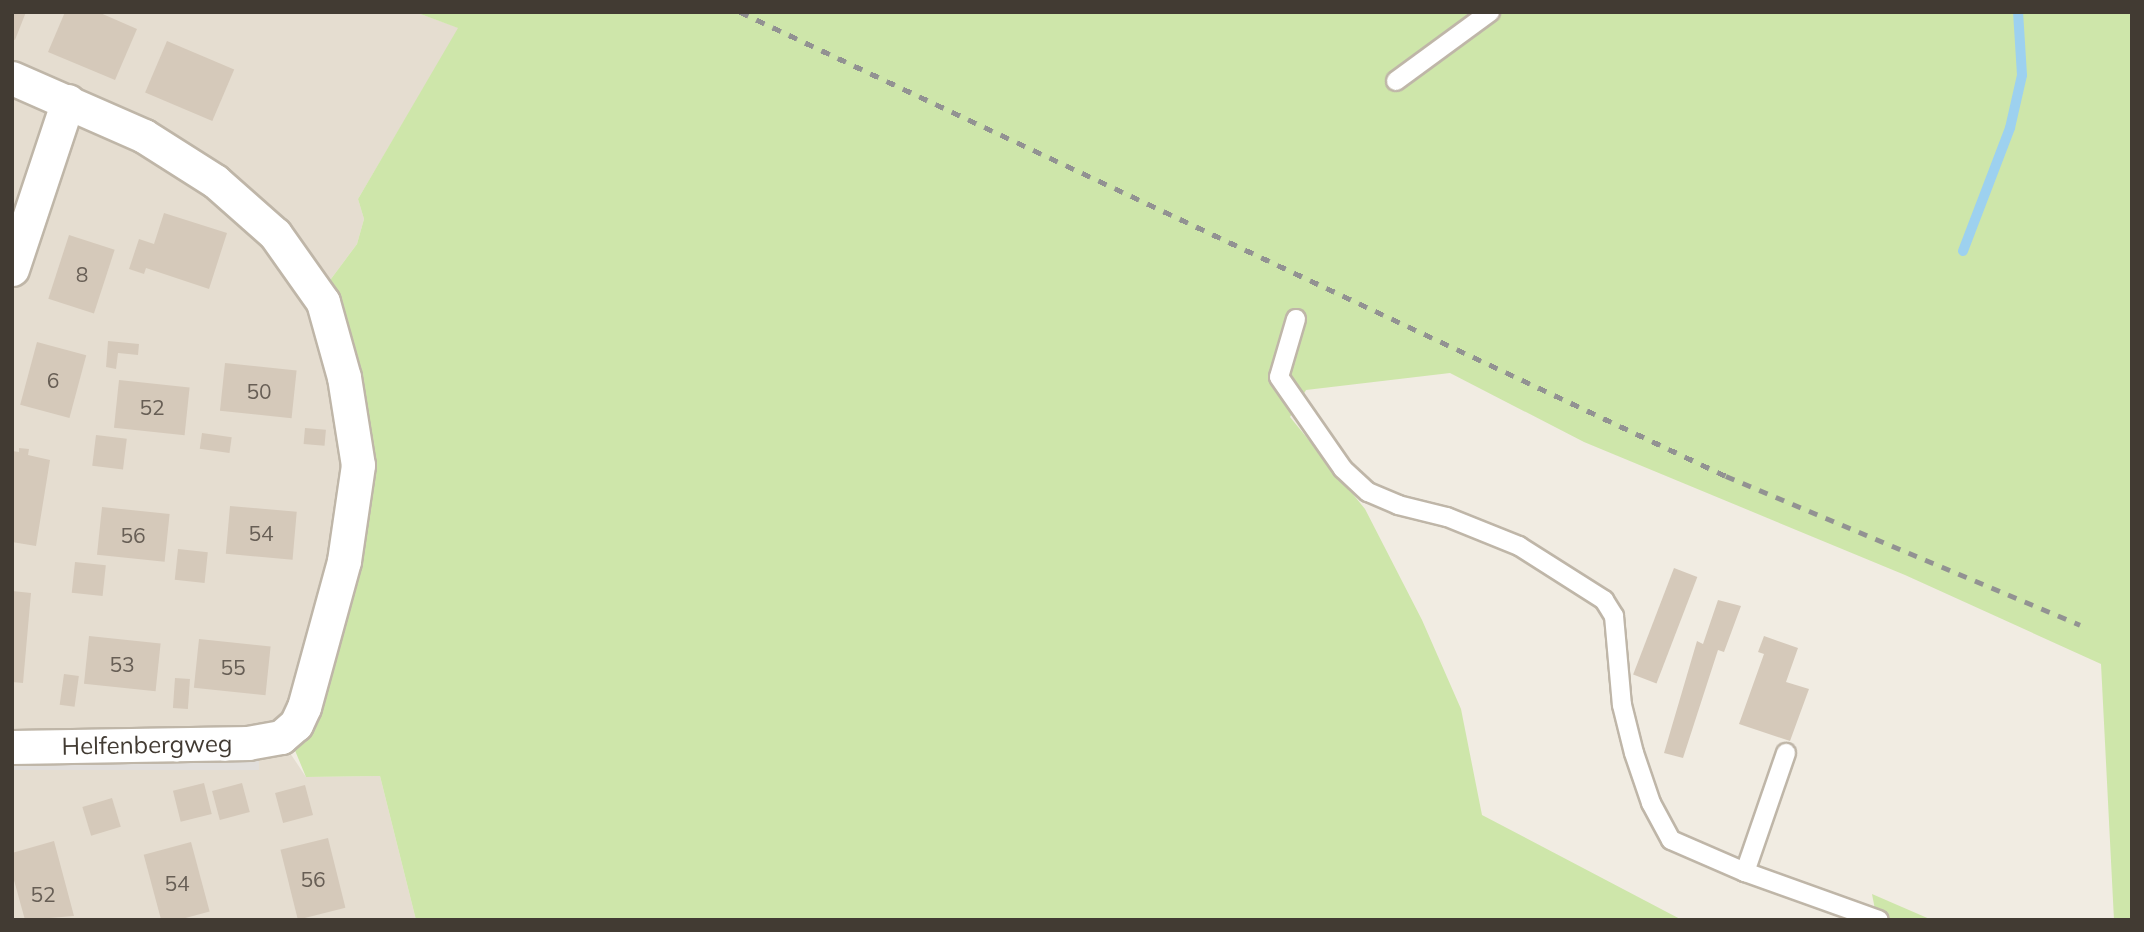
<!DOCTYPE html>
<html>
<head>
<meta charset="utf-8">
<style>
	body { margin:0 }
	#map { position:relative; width:2144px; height:932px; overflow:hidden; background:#f1ece2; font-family:Mulish,sans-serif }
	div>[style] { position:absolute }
	.residential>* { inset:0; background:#e5ddd0 }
	.green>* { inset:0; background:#cee6aa }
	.parking>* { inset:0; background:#e1dedb; transform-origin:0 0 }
	.stream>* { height:10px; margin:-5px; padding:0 5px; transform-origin:5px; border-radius:5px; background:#9dd1ef }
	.building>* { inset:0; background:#d5c9ba; transform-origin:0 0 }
	.roads { filter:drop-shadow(2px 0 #bfb6a8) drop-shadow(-2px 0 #bfb6a8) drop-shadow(0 2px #bfb6a8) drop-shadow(0 -2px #bfb6a8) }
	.lane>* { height:18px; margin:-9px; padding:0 9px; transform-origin:9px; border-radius:9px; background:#fff }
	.street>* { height:33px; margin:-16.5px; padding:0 16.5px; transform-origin:16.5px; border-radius:16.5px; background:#fff }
	.rail>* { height:5px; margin-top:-2.5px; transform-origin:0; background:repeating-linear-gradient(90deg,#929292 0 9px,transparent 0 18px) }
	span { translate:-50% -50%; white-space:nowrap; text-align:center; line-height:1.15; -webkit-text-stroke:7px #fff; paint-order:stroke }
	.number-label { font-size:21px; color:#675e55 }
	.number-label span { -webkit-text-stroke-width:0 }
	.street-label { font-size:24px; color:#423b33 }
	.frame { position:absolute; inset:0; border:14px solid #423b33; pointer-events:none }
</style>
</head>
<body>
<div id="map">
	<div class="residential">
		<i style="clip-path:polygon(12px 12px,415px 12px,459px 28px,358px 199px,364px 219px,357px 244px,328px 283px,355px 347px,345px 368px,341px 561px,278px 735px,306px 777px,380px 776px,416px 920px,12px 920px)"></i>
	</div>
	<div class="green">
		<i style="clip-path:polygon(415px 12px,2132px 12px,2132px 920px,2114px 920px,2101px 664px,1905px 575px,1584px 442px,1450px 373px,1306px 390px,1290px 417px,1365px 509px,1422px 620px,1461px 709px,1482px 815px,1682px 920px,416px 920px,380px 776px,306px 777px,289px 736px,347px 562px,345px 368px,355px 347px,328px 283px,357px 244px,364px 219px,358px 199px,458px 28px)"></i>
		<i style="clip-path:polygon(1872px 894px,1932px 920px,1877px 920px)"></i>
	</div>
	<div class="parking">
		<i style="left:259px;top:760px;width:10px;height:247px;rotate:90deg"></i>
	</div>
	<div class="stream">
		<i style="left:1963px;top:251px;width:132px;rotate:-69.1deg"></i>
		<i style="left:2010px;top:128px;width:54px;rotate:-77.2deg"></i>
		<i style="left:2022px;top:75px;width:63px;rotate:-93.6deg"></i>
	</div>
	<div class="building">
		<i style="clip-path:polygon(12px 12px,26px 12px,15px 40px,12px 39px)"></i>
		<i style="clip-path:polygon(65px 12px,98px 12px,137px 29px,115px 80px,48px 52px)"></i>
		<i style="left:167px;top:41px;width:73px;height:56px;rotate:23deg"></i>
		<i style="clip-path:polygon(164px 213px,227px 233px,209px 289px,146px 268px,144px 274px,129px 269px,139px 239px,154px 244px)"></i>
		<i style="left:69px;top:235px;width:48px;height:67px;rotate:18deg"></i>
		<i style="clip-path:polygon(108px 341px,139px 344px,138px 355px,118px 353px,116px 369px,106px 367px)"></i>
		<i style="left:37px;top:342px;width:51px;height:65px;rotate:15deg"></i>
		<i style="left:225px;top:363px;width:72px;height:48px;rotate:6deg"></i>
		<i style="left:119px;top:380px;width:71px;height:48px;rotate:6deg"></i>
		<i style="left:305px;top:428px;width:21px;height:16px;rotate:5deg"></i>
		<i style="left:202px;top:433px;width:30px;height:16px;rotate:8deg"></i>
		<i style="left:96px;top:435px;width:31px;height:31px;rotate:7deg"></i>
		<i style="clip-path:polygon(19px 448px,29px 449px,28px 455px,50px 460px,36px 546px,12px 542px,12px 451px,19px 452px)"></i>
		<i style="left:230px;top:506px;width:67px;height:48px;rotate:5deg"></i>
		<i style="left:102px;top:507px;width:68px;height:48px;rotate:6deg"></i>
		<i style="left:178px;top:549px;width:30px;height:31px;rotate:6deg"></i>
		<i style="left:75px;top:562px;width:31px;height:31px;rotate:6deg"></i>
		<i style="left:1674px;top:568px;width:25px;height:114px;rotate:21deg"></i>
		<i style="clip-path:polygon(12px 591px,31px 593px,23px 683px,12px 682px)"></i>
		<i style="clip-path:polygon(1718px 600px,1741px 606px,1724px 652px,1718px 650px,1683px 758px,1664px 753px,1697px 641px,1703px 644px)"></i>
		<i style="left:89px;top:636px;width:72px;height:48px;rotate:6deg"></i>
		<i style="clip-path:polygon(1764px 636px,1798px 648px,1786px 682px,1809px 689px,1790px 741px,1739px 724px,1764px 654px,1758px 652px)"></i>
		<i style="left:199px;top:639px;width:72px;height:49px;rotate:6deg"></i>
		<i style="left:64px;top:674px;width:15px;height:31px;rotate:8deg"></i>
		<i style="left:175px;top:678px;width:15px;height:30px;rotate:4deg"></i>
		<i style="left:204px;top:783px;width:32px;height:32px;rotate:76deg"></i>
		<i style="left:242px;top:783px;width:30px;height:31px;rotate:75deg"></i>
		<i style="left:305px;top:785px;width:31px;height:31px;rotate:75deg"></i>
		<i style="left:112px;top:798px;width:30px;height:31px;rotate:73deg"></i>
		<i style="left:328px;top:838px;width:72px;height:49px;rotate:76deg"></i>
		<i style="clip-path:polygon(54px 841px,74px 916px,25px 920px,12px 873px,12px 853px)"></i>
		<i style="left:191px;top:842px;width:72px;height:49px;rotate:75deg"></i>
	</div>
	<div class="roads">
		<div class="lane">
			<i style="left:1396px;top:81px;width:117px;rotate:-36.3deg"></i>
			<i style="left:1296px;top:319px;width:60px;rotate:106.3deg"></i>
			<i style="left:1279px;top:377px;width:112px;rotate:55.2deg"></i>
			<i style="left:1343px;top:469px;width:34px;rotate:43deg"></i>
			<i style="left:1368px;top:492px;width:33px;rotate:23deg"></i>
			<i style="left:1398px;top:505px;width:50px;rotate:13.8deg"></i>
			<i style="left:1447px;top:517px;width:78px;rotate:21.9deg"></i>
			<i style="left:1519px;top:546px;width:101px;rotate:32.4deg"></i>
			<i style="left:1604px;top:600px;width:19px;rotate:58deg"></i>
			<i style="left:1614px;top:616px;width:89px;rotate:84.9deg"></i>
			<i style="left:1622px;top:705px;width:49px;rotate:76deg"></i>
			<i style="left:1634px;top:753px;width:53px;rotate:71.2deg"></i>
			<i style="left:1651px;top:803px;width:42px;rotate:61.6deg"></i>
			<i style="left:1671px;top:840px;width:81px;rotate:23.4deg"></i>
			<i style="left:1745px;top:872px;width:142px;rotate:19.7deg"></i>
			<i style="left:1745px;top:872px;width:126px;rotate:-71deg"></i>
		</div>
		<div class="street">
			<i style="left:12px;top:78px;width:144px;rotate:23.7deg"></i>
			<i style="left:144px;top:136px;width:84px;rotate:32.4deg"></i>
			<i style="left:215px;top:181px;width:80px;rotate:41.5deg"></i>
			<i style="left:275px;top:234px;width:83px;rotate:54.8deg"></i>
			<i style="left:323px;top:302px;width:78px;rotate:74.4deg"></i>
			<i style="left:344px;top:377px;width:89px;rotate:81deg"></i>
			<i style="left:358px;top:465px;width:97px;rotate:98.3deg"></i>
			<i style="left:344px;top:561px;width:151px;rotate:105.3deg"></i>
			<i style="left:304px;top:707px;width:19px;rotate:115deg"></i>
			<i style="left:296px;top:724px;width:20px;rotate:139deg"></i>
			<i style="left:281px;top:737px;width:34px;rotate:170deg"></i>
			<i style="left:248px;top:743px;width:236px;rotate:179deg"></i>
			<i style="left:12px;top:269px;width:177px;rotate:-71.6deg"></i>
		</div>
	</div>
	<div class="rail">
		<i style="left:740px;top:12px;width:1090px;rotate:25.2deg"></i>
		<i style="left:1726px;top:476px;width:384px;rotate:22.8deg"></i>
	</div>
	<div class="number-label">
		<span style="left:82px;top:274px">8</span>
		<span style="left:53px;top:380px">6</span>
		<span style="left:259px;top:391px">50</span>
		<span style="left:152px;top:407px">52</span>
		<span style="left:261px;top:533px">54</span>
		<span style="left:133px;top:535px">56</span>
		<span style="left:122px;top:664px">53</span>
		<span style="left:233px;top:667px">55</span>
		<span style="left:313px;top:879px">56</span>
		<span style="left:177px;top:883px">54</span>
		<span style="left:43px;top:894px">52</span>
	</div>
	<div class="street-label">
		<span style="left:147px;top:745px;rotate:-1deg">Helfenbergweg</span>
	</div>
	<div class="frame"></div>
</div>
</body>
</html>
